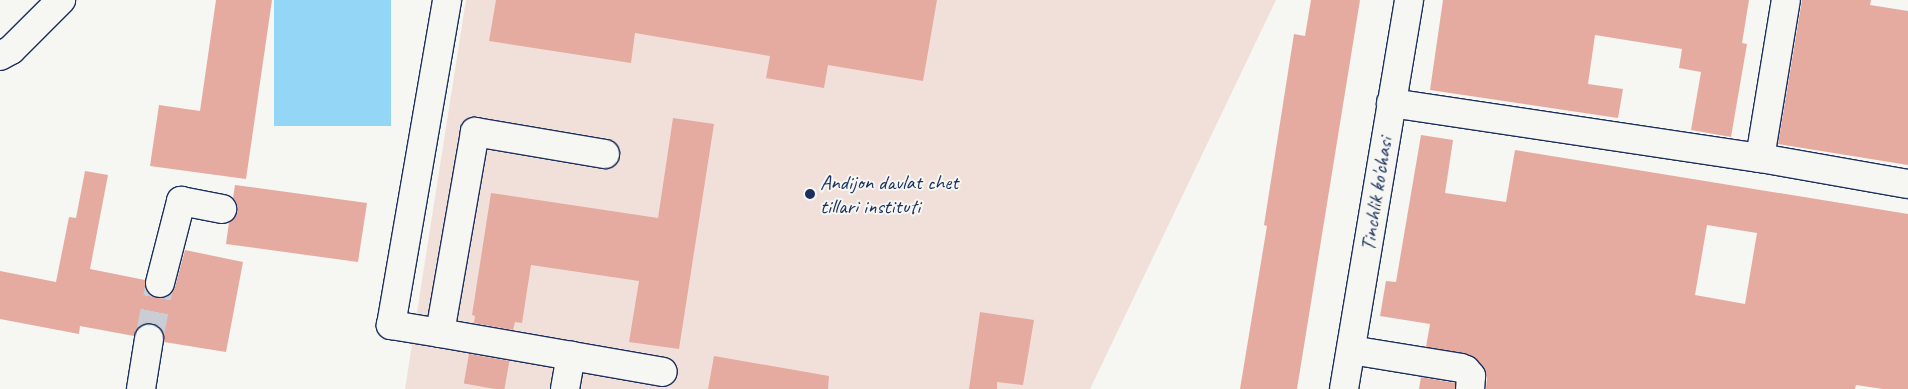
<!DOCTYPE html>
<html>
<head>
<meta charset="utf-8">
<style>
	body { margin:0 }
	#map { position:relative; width:1908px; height:389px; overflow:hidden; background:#f6f6f2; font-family:Caveat,sans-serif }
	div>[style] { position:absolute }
	.built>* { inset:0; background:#f1e0da }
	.water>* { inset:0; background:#93d6f5; transform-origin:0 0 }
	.building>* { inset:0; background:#e5aba1; transform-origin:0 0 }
	.minor-tunnel>* { height:28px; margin-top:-14px; transform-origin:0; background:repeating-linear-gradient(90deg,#caced4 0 28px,transparent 0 42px) }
	.roads { filter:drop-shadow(1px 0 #1b2f5e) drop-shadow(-1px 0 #1b2f5e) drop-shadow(0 1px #1b2f5e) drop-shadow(0 -1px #1b2f5e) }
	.minor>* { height:28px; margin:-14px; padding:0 14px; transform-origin:14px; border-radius:14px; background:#f6f6f2 }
	.dots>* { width:14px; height:14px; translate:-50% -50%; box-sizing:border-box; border:2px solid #f6f6f2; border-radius:50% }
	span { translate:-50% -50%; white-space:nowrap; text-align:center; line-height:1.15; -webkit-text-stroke:4px #f6f6f2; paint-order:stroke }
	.poi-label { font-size:21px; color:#1b2f5e }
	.left { translate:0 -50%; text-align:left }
	.street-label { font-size:21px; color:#1b2f5e }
</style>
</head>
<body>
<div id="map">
	<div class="built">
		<i style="clip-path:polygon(466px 0,1276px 0,1090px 389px,405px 389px)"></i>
	</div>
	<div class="water">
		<i style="left:274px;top:0;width:117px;height:126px"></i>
	</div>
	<div class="building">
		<i style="clip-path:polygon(216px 0,272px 0,246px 179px,150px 166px,159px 105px,200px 111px)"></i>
		<i style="clip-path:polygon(496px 0,937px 0,923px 81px,828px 65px,824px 88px,766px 78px,770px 56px,635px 33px,631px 63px,489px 41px)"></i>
		<i style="clip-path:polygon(1311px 0,1360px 0,1297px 389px,1240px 389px,1267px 226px,1264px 225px,1294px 34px,1305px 36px)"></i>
		<i style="clip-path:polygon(1443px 0,1749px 0,1742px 43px,1747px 44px,1731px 137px,1691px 130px,1701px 72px,1679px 68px,1682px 49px,1595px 35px,1588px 84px,1623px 89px,1618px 118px,1430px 90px)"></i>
		<i style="clip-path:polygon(1802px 0,1871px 0,1870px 5px,1908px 11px,1908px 165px,1778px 144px)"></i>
		<i style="clip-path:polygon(673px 118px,714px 124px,679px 349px,629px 342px,639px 281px,531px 265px,522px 323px,515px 322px,513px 330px,474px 323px,475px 316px,472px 315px,491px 193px,658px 218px)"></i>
		<i style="clip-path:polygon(evenodd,1421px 135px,1453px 140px,1445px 193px,1506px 202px,1515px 150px,1908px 214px,1908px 389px,1883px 389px,1856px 385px,1855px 389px,1486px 389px,1487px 377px,1483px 367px,1472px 356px,1426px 347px,1430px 324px,1380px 316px,1386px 281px,1396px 282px,1421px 135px,1707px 225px,1757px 233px,1745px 304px,1695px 295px,1707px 225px)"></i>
		<i style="clip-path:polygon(85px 171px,108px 175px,90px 269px,145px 280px,145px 288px,149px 294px,157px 298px,164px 298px,171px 294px,175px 287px,185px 250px,243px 262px,226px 352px,164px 342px,164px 334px,159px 327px,151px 324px,144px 324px,137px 329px,134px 336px,80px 326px,79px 334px,0 319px,0 271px,56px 282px,69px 217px,76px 218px)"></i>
		<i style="clip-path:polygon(235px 185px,367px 203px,358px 262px,226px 244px,229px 222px,237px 212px,237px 204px,233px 198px)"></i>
		<i style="clip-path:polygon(980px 312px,1034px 320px,1023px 385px,997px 382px,997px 389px,969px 389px)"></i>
		<i style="left:469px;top:354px;width:41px;height:30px;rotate:10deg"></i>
		<i style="clip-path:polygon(714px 356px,829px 376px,828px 389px,708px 389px)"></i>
		<i style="clip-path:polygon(1421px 377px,1455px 383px,1455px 389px,1419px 389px)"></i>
	</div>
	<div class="minor-tunnel">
		<i style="left:149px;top:339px;width:57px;rotate:-78.9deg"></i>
	</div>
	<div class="roads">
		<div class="minor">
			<i style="left:0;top:56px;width:13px;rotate:-29deg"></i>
			<i style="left:11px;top:50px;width:71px;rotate:-45deg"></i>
			<i style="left:1391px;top:103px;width:373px;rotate:8.5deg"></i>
			<i style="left:1760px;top:158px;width:150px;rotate:10deg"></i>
			<i style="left:605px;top:154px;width:132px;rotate:-170.4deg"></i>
			<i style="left:475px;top:132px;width:204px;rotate:99.9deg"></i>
			<i style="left:440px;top:333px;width:226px;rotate:9.9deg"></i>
			<i style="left:1760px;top:158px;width:160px;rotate:-80.7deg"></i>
			<i style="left:160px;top:283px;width:85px;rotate:-75.6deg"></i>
			<i style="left:181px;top:201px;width:42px;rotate:11deg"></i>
			<i style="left:440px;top:333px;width:50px;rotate:-170.7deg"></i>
			<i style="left:391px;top:325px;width:330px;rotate:-80.2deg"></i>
			<i style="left:1351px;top:350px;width:111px;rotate:9.3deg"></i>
			<i style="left:1461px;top:368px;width:5px;rotate:22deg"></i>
			<i style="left:1466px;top:370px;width:8px;rotate:50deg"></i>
			<i style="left:1471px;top:376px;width:13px;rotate:94deg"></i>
			<i style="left:141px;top:389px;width:51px;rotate:-80.9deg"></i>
			<i style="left:565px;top:389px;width:34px;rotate:-80deg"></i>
			<i style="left:1344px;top:389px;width:394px;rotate:-80.5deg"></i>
		</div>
	</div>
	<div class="dots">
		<i style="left:810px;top:194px;background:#1b2f5e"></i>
	</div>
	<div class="poi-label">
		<span class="left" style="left:820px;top:194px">Andijon davlat chet<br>tillari instituti</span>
	</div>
	<div class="street-label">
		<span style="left:1376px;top:194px;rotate:-81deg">Tinchlik ko'chasi</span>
	</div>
</div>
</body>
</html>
